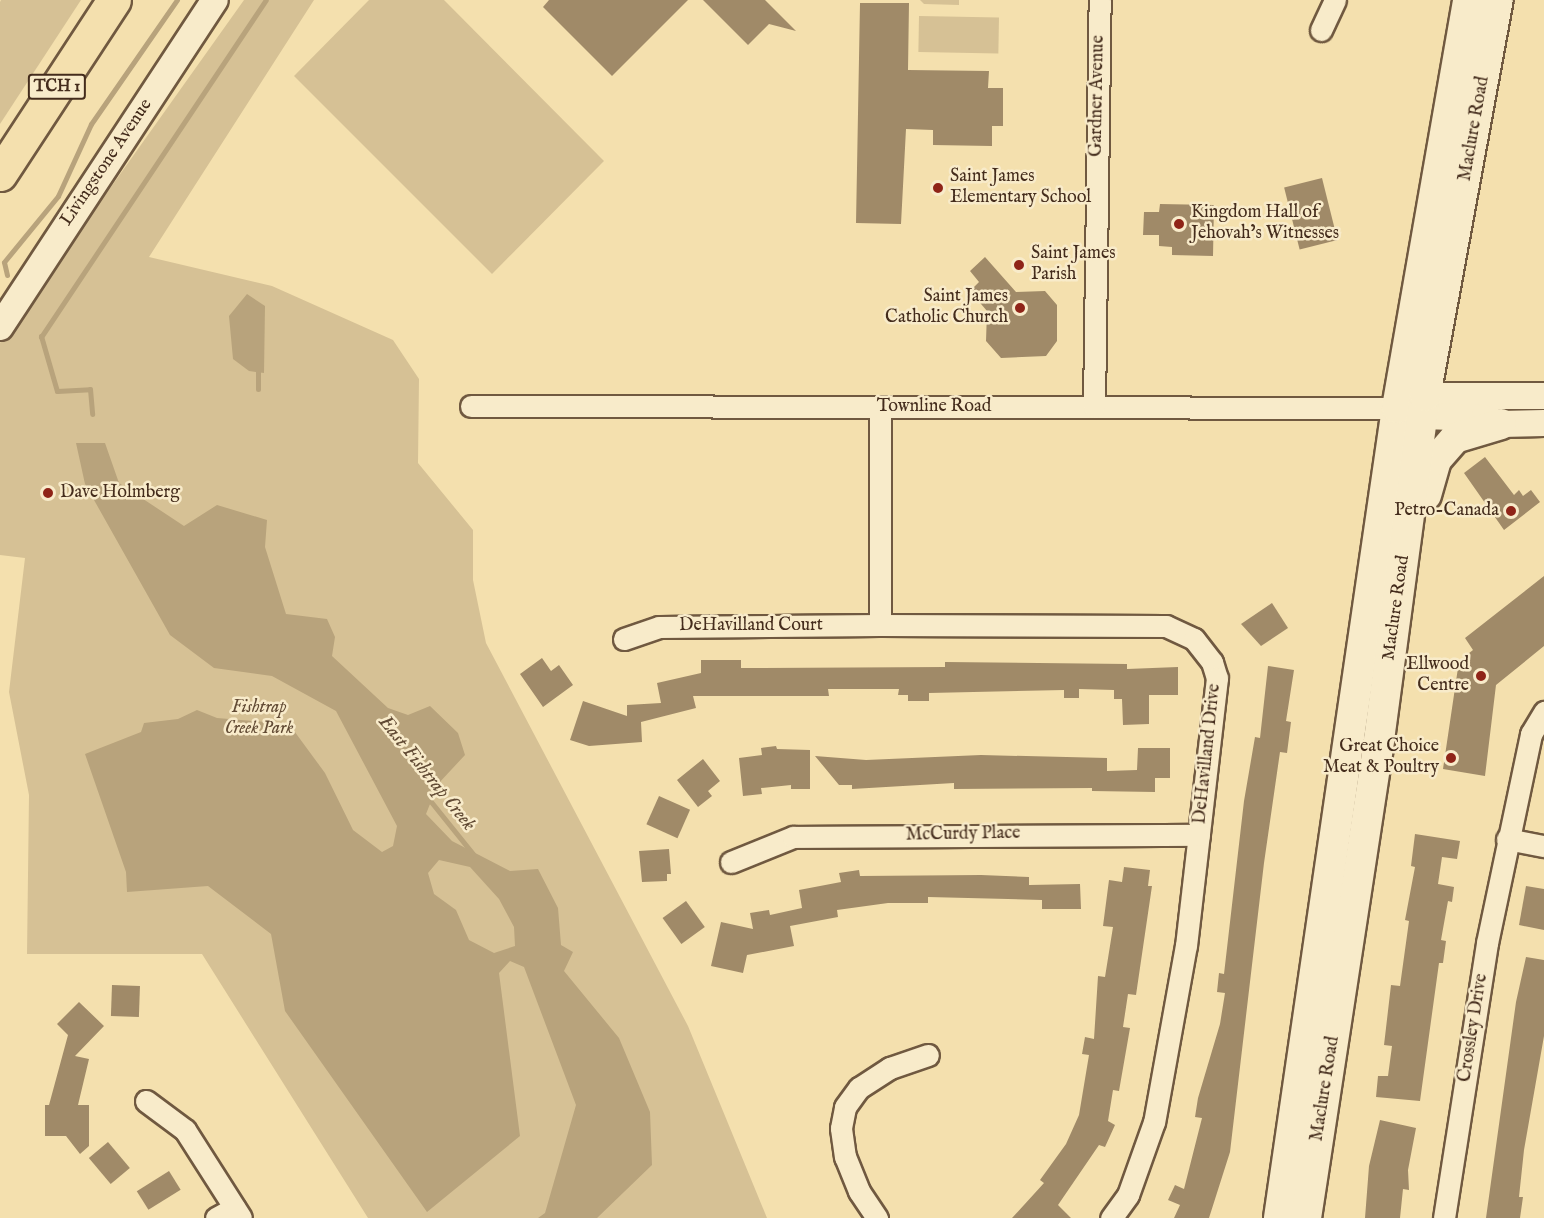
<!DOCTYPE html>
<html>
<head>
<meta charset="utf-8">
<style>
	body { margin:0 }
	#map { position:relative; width:1544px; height:1218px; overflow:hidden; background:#f4e0ae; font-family:"IM FELL English",serif }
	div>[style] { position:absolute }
	.green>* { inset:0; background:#d6c195; transform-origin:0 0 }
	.water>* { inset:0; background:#b8a37c }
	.stream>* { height:5px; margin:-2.5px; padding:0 2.5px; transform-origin:2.5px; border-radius:2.5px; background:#b8a37c }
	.building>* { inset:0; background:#a08a68; transform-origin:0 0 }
	.roads { filter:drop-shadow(2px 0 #705940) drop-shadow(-2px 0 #705940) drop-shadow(0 2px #705940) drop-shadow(0 -2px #705940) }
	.minor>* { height:21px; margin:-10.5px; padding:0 10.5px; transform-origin:10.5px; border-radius:10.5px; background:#f8ebca }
	.tertiary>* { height:26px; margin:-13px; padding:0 13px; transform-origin:13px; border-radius:13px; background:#f8ebca }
	.secondary>* { height:30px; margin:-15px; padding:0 15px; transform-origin:15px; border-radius:15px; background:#f8ebca }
	.motorway>* { height:33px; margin:-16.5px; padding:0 16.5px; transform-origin:16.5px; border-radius:16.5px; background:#f4e0ae }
	.dots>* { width:16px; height:16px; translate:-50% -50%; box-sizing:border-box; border:3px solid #f8ebca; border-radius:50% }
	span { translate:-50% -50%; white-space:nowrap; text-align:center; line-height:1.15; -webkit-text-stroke:5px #f8ebca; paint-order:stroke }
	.shield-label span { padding:2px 4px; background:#f8ebca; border:2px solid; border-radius:4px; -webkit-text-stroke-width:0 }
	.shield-label { font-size:16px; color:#442c1c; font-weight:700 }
	.street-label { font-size:18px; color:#442c1c }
	.poi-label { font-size:18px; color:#442c1c }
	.left { translate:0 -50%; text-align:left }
	.right { translate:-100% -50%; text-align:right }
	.park-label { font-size:18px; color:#614a34; font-style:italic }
	.water-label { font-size:20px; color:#614a34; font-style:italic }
</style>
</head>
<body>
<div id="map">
	<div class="green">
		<i style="clip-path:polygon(1px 0,81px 0,0 124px,0 2px)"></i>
		<i style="clip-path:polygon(244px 0,314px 0,149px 257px,272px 286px,393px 340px,419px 379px,418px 463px,473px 530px,473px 580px,486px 643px,688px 1026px,767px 1218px,368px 1218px,202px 954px,27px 954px,29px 795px,9px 692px,25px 558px,0 555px,0 343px)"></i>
		<i style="clip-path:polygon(369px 0,444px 0,604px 161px,492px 274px,294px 76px)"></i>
		<i style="clip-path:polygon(920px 0,959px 0,959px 5px,924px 4px)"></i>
		<i style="left:919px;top:16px;width:80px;height:36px;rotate:1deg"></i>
	</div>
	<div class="water">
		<i style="clip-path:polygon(247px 294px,265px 306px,264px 373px,249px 371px,233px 359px,229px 316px)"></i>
		<i style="clip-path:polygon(evenodd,76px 443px,105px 443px,119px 483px,184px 526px,217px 505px,267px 520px,265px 547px,286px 614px,327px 619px,335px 637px,332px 656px,388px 708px,408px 715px,430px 706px,458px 733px,465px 755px,438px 784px,426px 814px,452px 841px,510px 871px,538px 869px,558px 908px,561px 945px,573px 952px,564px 971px,619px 1038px,650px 1112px,652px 1165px,597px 1218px,538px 1218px,545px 1213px,576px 1105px,524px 967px,510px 961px,499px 973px,520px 1136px,427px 1212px,285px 1011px,271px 934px,208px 886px,127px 892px,126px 872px,85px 754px,141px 732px,144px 723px,178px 719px,197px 710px,217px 718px,289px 724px,325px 773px,353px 830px,382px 852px,393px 846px,397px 826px,336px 711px,272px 676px,214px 668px,170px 635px,85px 484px,76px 443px,439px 860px,470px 867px,499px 899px,514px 927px,515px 946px,494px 953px,469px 940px,456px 910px,434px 894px,428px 873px,439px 860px)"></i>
	</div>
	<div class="stream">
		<i style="left:7px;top:275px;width:13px;rotate:-103deg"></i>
		<i style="left:4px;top:262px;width:85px;rotate:-50.7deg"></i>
		<i style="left:58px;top:196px;width:79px;rotate:-65.4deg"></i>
		<i style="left:91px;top:124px;width:151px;rotate:-55.3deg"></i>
		<i style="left:41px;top:336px;width:57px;rotate:73.8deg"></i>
		<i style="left:57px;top:391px;width:33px;rotate:-3deg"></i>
		<i style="left:90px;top:389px;width:25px;rotate:85deg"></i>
		<i style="left:41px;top:337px;width:405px;rotate:-56.3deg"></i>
		<i style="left:258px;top:372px;width:17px;rotate:90deg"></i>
		<i style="left:428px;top:798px;width:72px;rotate:51.2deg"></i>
	</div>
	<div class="building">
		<i style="clip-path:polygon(549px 0,688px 0,612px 76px,543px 7px)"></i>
		<i style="clip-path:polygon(703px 0,765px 0,796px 31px,769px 24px,748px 45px)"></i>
		<i style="clip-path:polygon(860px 3px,909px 3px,908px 70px,989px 71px,988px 88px,1003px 88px,1003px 126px,992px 126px,992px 146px,933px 145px,933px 130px,906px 129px,901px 224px,856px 223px)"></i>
		<i style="left:1322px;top:178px;width:64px;height:39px;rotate:76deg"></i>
		<i style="clip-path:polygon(1160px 204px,1214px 205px,1213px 256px,1172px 255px,1172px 247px,1159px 246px,1159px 235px,1143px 235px,1144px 212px,1159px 212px)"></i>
		<i style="clip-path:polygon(985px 257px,1016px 292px,1045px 291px,1057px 305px,1057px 341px,1046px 356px,1001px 358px,986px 341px,987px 311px,970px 291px,979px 282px,970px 271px)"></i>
		<i style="clip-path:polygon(1485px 457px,1514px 495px,1519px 490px,1523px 496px,1531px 490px,1540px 502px,1504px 530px,1464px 473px)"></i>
		<i style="clip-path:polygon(1544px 576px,1544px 646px,1496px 685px,1485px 776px,1443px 769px,1459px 661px,1473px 650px,1465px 638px)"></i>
		<i style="clip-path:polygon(1272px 603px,1288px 628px,1261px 646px,1241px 624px)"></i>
		<i style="clip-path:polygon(542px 658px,551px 671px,559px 665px,573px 685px,543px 707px,520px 674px)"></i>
		<i style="clip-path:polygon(701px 660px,741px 660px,741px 668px,945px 667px,945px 662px,1127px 664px,1127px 669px,1178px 667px,1178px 695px,1149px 695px,1149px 724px,1123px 725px,1122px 699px,1114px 699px,1114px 690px,1079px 689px,1079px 698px,1064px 698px,1064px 690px,929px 693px,929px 701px,908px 701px,908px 695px,898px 695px,899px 689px,828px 689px,829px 696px,693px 696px,696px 708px,641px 722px,642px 742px,589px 746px,570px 740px,583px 701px,627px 716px,627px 705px,661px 703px,657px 683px,701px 673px)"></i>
		<i style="clip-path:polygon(1268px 666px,1294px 670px,1286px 721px,1291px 722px,1287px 753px,1280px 752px,1264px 863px,1230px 1152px,1209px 1218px,1174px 1218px,1180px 1205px,1168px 1200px,1175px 1185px,1184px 1189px,1202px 1118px,1195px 1117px,1198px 1098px,1220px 1024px,1225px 993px,1217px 992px,1219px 973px,1224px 974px,1244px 801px,1255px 737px,1260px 738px)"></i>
		<i style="clip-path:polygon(776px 746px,777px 749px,810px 750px,810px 789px,791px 789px,791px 785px,761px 788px,762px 794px,743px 796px,739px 758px,762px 755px,761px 748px)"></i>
		<i style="clip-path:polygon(1138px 748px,1170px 748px,1170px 778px,1155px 778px,1155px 792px,1092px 791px,1092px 788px,954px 789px,954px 783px,852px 789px,852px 785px,839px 785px,815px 756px,866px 760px,981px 755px,1107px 758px,1107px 771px,1137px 770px)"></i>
		<i style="clip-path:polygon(703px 759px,720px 781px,708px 791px,712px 796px,698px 807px,677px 780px)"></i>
		<i style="left:659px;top:796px;width:34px;height:31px;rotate:24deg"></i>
		<i style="clip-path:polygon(1415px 834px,1460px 841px,1457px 859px,1442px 857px,1438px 884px,1454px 887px,1452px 902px,1448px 901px,1441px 940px,1446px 941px,1443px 963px,1439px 963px,1420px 1101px,1376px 1097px,1378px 1076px,1388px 1076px,1392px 1046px,1384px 1045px,1386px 1028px,1391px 985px,1400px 986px,1409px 921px,1405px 920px,1415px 867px,1411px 866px)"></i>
		<i style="clip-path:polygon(669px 849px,671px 874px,667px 874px,667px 881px,642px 882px,639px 851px)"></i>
		<i style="clip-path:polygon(1124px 867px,1150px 870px,1148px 886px,1152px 886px,1136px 995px,1128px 994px,1123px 1027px,1130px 1028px,1119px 1091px,1113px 1090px,1108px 1121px,1115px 1125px,1105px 1147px,1099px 1145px,1058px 1205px,1071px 1218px,1012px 1218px,1044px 1183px,1040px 1180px,1066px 1144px,1079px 1115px,1089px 1055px,1082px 1054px,1085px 1037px,1094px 1039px,1098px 976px,1105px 977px,1113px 927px,1103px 926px,1109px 880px,1122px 882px)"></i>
		<i style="clip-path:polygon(859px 870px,860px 876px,981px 875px,1029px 877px,1029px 885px,1080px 884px,1081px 909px,1042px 909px,1042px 900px,928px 897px,928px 903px,888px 903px,837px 910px,838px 917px,790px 926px,794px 946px,747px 955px,743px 973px,711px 966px,721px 922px,753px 929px,750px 913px,769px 910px,770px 915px,802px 908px,799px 890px,841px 882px,839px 873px)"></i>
		<i style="clip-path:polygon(1526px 886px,1544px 889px,1544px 930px,1519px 925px)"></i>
		<i style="left:686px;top:901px;width:32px;height:29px;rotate:54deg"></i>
		<i style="clip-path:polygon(1526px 957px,1544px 960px,1544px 1036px,1524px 1150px,1519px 1197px,1523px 1197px,1520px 1218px,1486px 1218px,1516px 1002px)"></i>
		<i style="left:112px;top:985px;width:28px;height:31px;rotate:2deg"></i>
		<i style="clip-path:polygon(79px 1002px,104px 1026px,75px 1056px,89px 1059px,78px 1105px,89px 1105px,89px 1146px,80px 1154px,66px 1136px,45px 1136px,45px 1105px,49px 1105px,68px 1035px,57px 1024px)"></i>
		<i style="clip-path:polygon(1380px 1120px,1416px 1128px,1408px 1170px,1409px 1190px,1403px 1189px,1400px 1218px,1365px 1218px,1369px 1166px)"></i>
		<i style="left:108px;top:1142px;width:34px;height:25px;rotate:50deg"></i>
		<i style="left:169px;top:1171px;width:22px;height:38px;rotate:58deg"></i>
	</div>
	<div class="roads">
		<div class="minor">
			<i style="left:1321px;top:30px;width:33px;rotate:-65deg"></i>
			<i style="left:471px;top:406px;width:926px;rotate:0.12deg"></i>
			<i style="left:880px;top:407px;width:218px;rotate:90deg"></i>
			<i style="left:880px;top:625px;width:286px;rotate:0.2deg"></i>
			<i style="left:1166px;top:626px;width:31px;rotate:25deg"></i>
			<i style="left:1194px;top:639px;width:29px;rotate:52deg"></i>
			<i style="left:1212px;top:662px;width:17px;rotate:73deg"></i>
			<i style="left:1217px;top:678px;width:269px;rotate:96.6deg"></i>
			<i style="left:1186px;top:945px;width:180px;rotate:100.2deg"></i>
			<i style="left:1154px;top:1122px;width:77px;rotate:109.6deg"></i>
			<i style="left:1128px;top:1195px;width:29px;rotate:126deg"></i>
			<i style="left:1094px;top:407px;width:407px;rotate:-89.2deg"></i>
			<i style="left:624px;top:639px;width:37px;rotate:-19deg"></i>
			<i style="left:659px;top:627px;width:221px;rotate:-0.5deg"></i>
			<i style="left:1507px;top:839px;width:38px;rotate:11deg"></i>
			<i style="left:731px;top:862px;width:67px;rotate:-22deg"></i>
			<i style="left:793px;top:837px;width:406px;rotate:-0.3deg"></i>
			<i style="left:146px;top:1101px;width:49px;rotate:36.6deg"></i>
			<i style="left:185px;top:1130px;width:104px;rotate:57.5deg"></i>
			<i style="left:216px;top:1218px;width:21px;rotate:-29deg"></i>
			<i style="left:877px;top:1218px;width:32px;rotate:-124deg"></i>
			<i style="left:859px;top:1191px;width:37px;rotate:-112deg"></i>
			<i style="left:845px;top:1157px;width:29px;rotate:-98deg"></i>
			<i style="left:841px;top:1128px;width:21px;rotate:-79deg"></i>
			<i style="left:845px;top:1107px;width:24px;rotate:-54deg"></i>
			<i style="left:859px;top:1088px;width:37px;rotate:-33deg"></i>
			<i style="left:890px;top:1068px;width:40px;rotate:-18.9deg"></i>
			<i style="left:1444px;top:1218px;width:278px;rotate:-81.1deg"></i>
			<i style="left:1487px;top:943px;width:214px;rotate:-78.1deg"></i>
			<i style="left:1531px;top:734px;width:26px;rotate:-59deg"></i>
		</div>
		<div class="tertiary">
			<i style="left:0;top:327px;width:391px;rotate:-56.7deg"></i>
			<i style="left:1408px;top:403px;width:18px;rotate:-22deg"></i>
			<i style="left:1425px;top:396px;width:119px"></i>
			<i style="left:1403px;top:410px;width:20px;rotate:18deg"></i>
			<i style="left:1422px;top:416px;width:62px;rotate:1.8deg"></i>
			<i style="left:1484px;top:418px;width:18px;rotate:19deg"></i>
			<i style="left:1501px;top:424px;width:43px;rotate:-1.3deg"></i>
		</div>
		<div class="secondary">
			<i style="left:1426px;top:495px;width:36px;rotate:-74deg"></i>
			<i style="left:1436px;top:460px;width:29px;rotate:-49deg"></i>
			<i style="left:1455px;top:438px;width:48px;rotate:-16.9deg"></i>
			<i style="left:1279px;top:1218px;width:819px;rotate:-81.71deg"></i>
			<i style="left:1397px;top:408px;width:414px;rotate:-80.1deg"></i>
			<i style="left:1306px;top:1218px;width:484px;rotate:-81.3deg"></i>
			<i style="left:1379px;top:740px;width:347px;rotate:-82.4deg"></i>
			<i style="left:1425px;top:396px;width:403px;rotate:-79.6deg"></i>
		</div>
		<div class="motorway">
			<i style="left:0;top:174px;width:208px;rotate:-56.8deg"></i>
		</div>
	</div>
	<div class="dots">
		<i style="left:938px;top:188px;background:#8f2418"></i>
		<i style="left:1179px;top:224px;background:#8f2418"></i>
		<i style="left:1019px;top:265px;background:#8f2418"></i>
		<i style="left:1020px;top:308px;background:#8f2418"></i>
		<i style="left:48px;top:493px;background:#8f2418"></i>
		<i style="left:1511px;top:511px;background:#8f2418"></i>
		<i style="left:1481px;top:676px;background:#8f2418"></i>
		<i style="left:1451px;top:758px;background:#8f2418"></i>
	</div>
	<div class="shield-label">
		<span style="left:57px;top:87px">TCH 1</span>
	</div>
	<div class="street-label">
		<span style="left:1098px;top:96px;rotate:-89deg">Gardner Avenue</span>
		<span style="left:1475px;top:129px;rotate:-80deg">Maclure Road</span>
		<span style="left:107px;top:163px;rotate:-56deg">Livingstone Avenue</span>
		<span style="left:934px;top:407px">Townline Road</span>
		<span style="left:1397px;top:608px;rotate:-82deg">Maclure Road</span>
		<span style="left:751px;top:626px">DeHavilland Court</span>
		<span style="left:1208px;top:754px;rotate:-84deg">DeHavilland Drive</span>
		<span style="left:963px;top:835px;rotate:-1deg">McCurdy Place</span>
		<span style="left:1474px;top:1028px;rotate:-81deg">Crossley Drive</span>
		<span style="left:1326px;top:1089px;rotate:-81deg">Maclure Road</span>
	</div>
	<div class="poi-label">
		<span class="left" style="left:950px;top:188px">Saint James<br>Elementary School</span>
		<span class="left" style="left:1191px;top:224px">Kingdom Hall of<br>Jehovah’s Witnesses</span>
		<span class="left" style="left:1031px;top:265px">Saint James<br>Parish</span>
		<span class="right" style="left:1008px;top:308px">Saint James<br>Catholic Church</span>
		<span class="left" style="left:60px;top:493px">Dave Holmberg</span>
		<span class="right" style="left:1499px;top:511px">Petro-Canada</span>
		<span class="right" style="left:1469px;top:676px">Ellwood<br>Centre</span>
		<span class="right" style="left:1439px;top:758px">Great Choice<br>Meat &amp; Poultry</span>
	</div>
	<div class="park-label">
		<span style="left:259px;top:719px">Fishtrap<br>Creek Park</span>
	</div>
	<div class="water-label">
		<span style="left:427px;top:773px;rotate:51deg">East Fishtrap Creek</span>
	</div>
</div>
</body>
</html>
